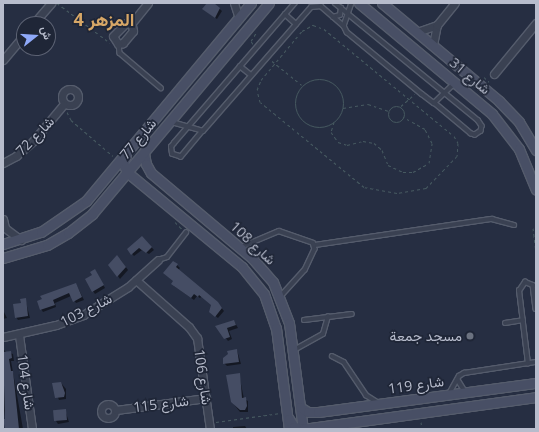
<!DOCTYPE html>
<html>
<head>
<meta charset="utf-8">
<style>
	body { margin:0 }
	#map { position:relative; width:539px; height:432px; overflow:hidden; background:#262e42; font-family:"Open Sans",Vazirmatn,sans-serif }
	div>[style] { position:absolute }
	.shadow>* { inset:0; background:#0007 }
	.building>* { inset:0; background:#454d64; transform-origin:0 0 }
	.path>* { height:1px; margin-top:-0.5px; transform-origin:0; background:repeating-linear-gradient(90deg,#465960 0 3px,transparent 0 6px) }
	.path>.ring { margin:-0.5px; padding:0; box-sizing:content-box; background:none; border:1px solid #465960; border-radius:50% }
	.roads { filter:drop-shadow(1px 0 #555c6c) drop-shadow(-1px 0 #555c6c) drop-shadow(0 1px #555c6c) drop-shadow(0 -1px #555c6c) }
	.lane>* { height:3.5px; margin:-1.75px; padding:0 1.75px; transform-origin:1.75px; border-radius:1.75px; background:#3a4152 }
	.street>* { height:7px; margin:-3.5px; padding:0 3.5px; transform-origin:3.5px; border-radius:3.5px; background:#3a4152 }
	.street>.ring { margin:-3.5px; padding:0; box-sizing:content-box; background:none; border:7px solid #3a4152; border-radius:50% }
	.secondary>* { height:9px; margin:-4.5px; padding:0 4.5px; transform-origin:4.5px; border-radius:4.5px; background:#484f65 }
	.dots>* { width:11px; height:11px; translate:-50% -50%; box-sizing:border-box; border:2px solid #1f2637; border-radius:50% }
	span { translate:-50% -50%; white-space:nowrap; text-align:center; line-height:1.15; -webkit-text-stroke:3.5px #1f2637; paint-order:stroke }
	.street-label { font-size:14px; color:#b7bccc }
	.poi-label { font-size:14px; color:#b7bccc }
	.right { translate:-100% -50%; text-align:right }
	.district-label { font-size:18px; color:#d7a767; font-weight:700 }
	.frame { position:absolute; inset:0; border:4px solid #b7bccc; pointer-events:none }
	.north { position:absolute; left:16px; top:16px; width:40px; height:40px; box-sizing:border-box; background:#1f2637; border:1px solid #5c6273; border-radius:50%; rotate:73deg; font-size:11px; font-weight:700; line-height:16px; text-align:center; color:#b7bccc }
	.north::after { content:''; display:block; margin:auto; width:14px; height:18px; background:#8fa9f9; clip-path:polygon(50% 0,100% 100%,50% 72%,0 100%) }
</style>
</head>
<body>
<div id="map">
	<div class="shadow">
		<i style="clip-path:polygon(208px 3px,213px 3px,222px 11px,217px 19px,203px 9px)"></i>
		<i style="clip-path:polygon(145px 240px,154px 250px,149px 254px,142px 250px,134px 256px,128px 249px)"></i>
		<i style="clip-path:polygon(120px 259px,128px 270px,120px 279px,110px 265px)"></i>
		<i style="clip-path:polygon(174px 262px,180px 268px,178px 270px,220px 306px,224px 311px,218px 318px,210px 312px,212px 305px,202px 296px,200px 298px,197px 296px,194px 300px,174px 286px)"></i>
		<i style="clip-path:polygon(95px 270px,105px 288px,95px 294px,93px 291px)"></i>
		<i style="clip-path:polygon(76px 284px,84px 300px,76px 303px,71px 296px,55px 303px,56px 307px,43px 312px,41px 309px,38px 302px)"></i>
		<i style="clip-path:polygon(25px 299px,30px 318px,18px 320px,16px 317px)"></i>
		<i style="clip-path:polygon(3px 310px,7px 318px,3px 319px,3px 322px)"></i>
		<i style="clip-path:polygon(234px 321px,238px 328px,229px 331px,232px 339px,228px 341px,217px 327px)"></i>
		<i style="clip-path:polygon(3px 349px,6px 352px,13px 354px,14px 361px,11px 361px,23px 429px,7px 429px,3px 404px)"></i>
		<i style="clip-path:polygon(237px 350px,241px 364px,227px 366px,224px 363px)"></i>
		<i style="clip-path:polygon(239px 374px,244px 399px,248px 401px,248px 412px,240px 412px,232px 402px)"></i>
		<i style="clip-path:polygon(61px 383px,66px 389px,66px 399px,59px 400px,53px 384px)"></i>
		<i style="clip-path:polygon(65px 410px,69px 422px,58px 424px,56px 421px)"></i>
		<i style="clip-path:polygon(245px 426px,247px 429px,233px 429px,233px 427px)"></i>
	</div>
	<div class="building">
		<i style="clip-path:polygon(207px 3px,214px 3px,220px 8px,215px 18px,202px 9px)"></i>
		<i style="clip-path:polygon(142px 236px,152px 247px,146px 253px,139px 248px,131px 255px,127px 249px)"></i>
		<i style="clip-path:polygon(117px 255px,126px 267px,117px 277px,108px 265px)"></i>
		<i style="clip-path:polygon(173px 261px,178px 264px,176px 267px,218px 302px,222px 308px,215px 317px,209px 312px,211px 305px,199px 295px,198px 297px,194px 294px,191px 298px,171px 284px,173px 281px,163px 273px)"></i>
		<i style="clip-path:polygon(95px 269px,104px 285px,92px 292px,85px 279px,92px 275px,90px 272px)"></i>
		<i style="clip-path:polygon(76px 283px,82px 297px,73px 302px,69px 293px,53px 300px,55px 305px,40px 310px,37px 301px,42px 299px,40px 296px)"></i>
		<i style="clip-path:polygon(26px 298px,28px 316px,15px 318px,13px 304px,21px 303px,20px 299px)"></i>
		<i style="clip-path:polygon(234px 320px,236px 325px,227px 328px,230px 337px,224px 339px,215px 326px)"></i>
		<i style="clip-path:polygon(237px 349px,239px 362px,223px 364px,223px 358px,228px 354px,227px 351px)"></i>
		<i style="clip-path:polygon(11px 351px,12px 358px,9px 359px,11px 371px,13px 371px,19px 429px,5px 429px,3px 419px,5px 419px,3px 352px)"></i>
		<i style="clip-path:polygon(240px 373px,242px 398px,246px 397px,247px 406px,245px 410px,240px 410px,231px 402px,226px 375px)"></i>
		<i style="clip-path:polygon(61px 382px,65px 393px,64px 397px,55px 398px,52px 383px)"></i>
		<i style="left:66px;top:409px;width:11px;height:13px;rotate:85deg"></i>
	</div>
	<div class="path">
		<i style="left:57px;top:3px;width:66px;rotate:37deg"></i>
		<i style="left:313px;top:25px;width:12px;rotate:20deg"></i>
		<i style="left:324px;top:29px;width:168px;rotate:39.5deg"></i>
		<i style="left:454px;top:136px;width:8px;rotate:60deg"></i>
		<i style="left:458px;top:143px;width:13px;rotate:94deg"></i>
		<i style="left:457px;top:156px;width:45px;rotate:134.1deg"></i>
		<i style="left:426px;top:188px;width:29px;rotate:170deg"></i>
		<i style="left:397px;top:193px;width:34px;rotate:-170deg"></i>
		<i style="left:364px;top:187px;width:134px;rotate:-140.7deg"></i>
		<i style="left:260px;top:102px;width:12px;rotate:-104deg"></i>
		<i style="left:257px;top:90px;width:11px;rotate:-68deg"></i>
		<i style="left:261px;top:80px;width:64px;rotate:-50.1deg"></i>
		<i style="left:302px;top:31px;width:13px;rotate:-29deg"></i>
		<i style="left:253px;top:44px;width:4px;rotate:-124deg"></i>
		<i style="left:251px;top:41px;width:9px;rotate:-58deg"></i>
		<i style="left:272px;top:61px;width:38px;rotate:39deg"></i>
		<i style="left:484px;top:77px;width:7px;rotate:45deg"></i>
		<i class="ring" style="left:295px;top:79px;width:47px;height:47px"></i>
		<i style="left:401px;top:106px;width:18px;rotate:-41deg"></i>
		<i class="ring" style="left:388px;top:106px;width:15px;height:15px"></i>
		<i style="left:343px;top:108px;width:25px;rotate:-9deg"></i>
		<i style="left:368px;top:104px;width:21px;rotate:19deg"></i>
		<i style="left:67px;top:112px;width:9px;rotate:63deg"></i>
		<i style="left:71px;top:120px;width:55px;rotate:40.6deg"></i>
		<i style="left:334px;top:122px;width:10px;rotate:107deg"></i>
		<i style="left:331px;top:132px;width:12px;rotate:55deg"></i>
		<i style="left:338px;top:142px;width:9px;rotate:18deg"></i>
		<i style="left:347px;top:145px;width:16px;rotate:-14deg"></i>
		<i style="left:363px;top:141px;width:11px;rotate:10deg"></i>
		<i style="left:374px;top:143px;width:11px;rotate:41deg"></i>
		<i style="left:382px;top:150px;width:16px;rotate:68deg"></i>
		<i style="left:388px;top:165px;width:17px;rotate:25deg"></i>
		<i style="left:403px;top:172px;width:10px"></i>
		<i style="left:413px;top:172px;width:18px;rotate:-29deg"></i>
		<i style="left:429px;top:163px;width:20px;rotate:-81deg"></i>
		<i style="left:432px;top:143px;width:16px;rotate:-117deg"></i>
		<i style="left:425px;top:129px;width:25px;rotate:-151deg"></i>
		<i style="left:175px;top:222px;width:10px;rotate:45deg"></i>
		<i style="left:533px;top:228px;width:23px;rotate:83deg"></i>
		<i style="left:216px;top:422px;width:65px;rotate:-8deg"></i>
		<i style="left:421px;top:422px;width:7px;rotate:82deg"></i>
	</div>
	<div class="roads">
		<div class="lane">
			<i style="left:335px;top:3px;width:185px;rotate:39.3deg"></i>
			<i style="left:478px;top:120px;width:7px;rotate:56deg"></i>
			<i style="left:482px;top:126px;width:5px;rotate:101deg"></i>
			<i style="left:481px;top:131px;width:7px;rotate:146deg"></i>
			<i style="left:475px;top:135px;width:4px;rotate:-166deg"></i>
			<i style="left:471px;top:134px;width:48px;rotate:-140deg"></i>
			<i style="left:352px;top:3px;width:24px;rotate:109deg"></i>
			<i style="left:344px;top:26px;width:7px;rotate:63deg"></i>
			<i style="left:347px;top:32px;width:97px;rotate:39.6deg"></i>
			<i style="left:422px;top:94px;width:15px;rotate:37deg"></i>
			<i style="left:434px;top:103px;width:29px;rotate:-44deg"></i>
			<i style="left:285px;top:14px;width:15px;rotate:42deg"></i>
			<i style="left:333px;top:17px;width:7px;rotate:-16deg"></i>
			<i style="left:340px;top:15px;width:7px;rotate:-82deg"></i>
			<i style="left:119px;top:44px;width:9px;rotate:84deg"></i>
			<i style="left:120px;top:53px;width:54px;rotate:40.5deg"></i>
			<i style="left:240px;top:66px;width:14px;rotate:39deg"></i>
			<i style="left:172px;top:122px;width:32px;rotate:16deg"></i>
			<i style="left:203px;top:131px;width:164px;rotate:-48.9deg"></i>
			<i style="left:311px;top:7px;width:10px;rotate:-6deg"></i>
			<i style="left:321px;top:6px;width:30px;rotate:41deg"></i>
			<i style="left:203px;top:131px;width:34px;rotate:130deg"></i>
			<i style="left:181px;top:157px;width:9px;rotate:-162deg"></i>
			<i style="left:172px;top:154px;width:7px;rotate:-98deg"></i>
			<i style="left:171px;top:147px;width:5px;rotate:-53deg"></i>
			<i style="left:174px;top:143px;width:185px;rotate:-49.2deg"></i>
			<i style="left:315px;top:245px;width:179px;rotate:-8.4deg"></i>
			<i style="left:492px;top:219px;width:23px;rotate:15deg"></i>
			<i style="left:241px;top:247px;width:41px;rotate:-22.8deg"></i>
			<i style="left:279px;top:231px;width:36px;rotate:19deg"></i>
			<i style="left:313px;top:243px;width:6px;rotate:72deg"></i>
			<i style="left:315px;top:249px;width:23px;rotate:115deg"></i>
			<i style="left:305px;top:270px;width:36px;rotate:132deg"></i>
			<i style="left:158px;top:260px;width:9px;rotate:-18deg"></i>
			<i style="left:167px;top:257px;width:31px;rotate:-52deg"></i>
			<i style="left:304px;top:320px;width:48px;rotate:-7.1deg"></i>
			<i style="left:505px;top:323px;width:18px;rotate:-9deg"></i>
			<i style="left:294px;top:350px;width:33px;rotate:-29deg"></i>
			<i style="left:323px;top:334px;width:18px;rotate:-74deg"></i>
			<i style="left:332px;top:356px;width:13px;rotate:27deg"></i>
			<i style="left:344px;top:362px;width:40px;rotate:56deg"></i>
			<i style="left:366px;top:395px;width:13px;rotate:32deg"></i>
			<i style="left:528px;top:364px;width:74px;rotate:-97deg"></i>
			<i style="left:519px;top:291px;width:11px;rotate:-56deg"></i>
			<i style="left:525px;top:282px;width:9px;rotate:21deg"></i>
			<i style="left:533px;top:285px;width:24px;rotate:83deg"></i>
			<i style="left:458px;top:380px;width:13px;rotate:58deg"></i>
			<i style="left:450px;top:392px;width:18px;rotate:-61deg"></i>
			<i style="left:459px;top:376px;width:6px;rotate:-31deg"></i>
			<i style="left:464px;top:373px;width:73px;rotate:-8.7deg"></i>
		</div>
		<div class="street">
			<i style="left:234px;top:3px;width:16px;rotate:72deg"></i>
			<i style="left:126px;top:23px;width:6px;rotate:18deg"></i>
			<i style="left:132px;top:25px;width:6px;rotate:81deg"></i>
			<i style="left:133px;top:31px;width:16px;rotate:130deg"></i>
			<i style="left:123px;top:43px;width:5px;rotate:169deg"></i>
			<i style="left:118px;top:44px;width:9px;rotate:-122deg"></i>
			<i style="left:113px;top:36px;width:18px;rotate:-45deg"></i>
			<i style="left:33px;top:24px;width:28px;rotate:-49deg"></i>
			<i style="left:131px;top:24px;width:27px;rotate:-51deg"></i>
			<i style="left:417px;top:32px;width:21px;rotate:-19deg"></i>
			<i style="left:433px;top:45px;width:20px;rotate:-79deg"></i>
			<i style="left:437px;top:25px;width:28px;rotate:-51deg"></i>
			<i style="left:3px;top:60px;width:33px;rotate:-50deg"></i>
			<i style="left:494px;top:74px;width:66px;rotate:-50.5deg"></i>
			<i class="ring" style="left:62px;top:89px;width:9px;height:9px"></i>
			<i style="left:3px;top:163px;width:15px;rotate:-28deg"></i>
			<i style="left:16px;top:156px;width:23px;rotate:-41deg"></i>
			<i style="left:33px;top:141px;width:47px;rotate:-50.2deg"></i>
			<i style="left:3px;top:219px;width:9px;rotate:77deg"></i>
			<i style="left:5px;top:228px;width:20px;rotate:37deg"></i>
			<i style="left:136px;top:280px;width:71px;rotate:41.6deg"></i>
			<i style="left:189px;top:327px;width:14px;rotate:54deg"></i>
			<i style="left:197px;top:338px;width:92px;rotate:81.9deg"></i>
			<i style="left:19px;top:335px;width:95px;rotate:82.1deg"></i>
			<i style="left:3px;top:337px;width:54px;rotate:-12.8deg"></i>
			<i style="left:56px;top:325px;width:29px;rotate:-20deg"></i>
			<i style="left:83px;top:315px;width:53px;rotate:-31.9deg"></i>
			<i style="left:128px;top:287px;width:40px;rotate:-42deg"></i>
			<i class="ring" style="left:101px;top:404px;width:7px;height:7px"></i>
			<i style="left:116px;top:410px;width:91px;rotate:-7.6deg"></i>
		</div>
		<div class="secondary">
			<i style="left:359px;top:3px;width:173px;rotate:39.8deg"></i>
			<i style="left:492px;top:114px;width:44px;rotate:52.4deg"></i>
			<i style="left:519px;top:149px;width:44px;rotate:67.5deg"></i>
			<i style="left:382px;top:3px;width:153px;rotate:39.9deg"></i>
			<i style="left:499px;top:101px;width:29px;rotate:46deg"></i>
			<i style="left:519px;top:122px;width:33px;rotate:59deg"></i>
			<i style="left:144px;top:153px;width:11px;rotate:80deg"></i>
			<i style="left:146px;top:164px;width:10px;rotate:61deg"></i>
			<i style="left:151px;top:173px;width:132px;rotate:40.1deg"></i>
			<i style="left:252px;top:258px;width:32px;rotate:49deg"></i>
			<i style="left:273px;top:282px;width:44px;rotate:68.7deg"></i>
			<i style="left:289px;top:323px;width:107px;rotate:82.5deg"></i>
			<i style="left:126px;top:155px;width:9px;rotate:108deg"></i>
			<i style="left:123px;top:164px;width:10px;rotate:61deg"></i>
			<i style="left:128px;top:173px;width:148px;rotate:39.5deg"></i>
			<i style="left:242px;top:267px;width:35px;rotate:51deg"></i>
			<i style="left:264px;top:294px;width:36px;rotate:71deg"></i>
			<i style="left:276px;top:328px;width:102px;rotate:82.7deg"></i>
			<i style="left:3px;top:244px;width:40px;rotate:-18deg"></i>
			<i style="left:41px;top:232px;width:55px;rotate:-34.6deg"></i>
			<i style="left:86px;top:201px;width:258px;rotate:-50.2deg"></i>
			<i style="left:3px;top:258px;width:46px;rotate:-16.5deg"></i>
			<i style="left:47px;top:245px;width:24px;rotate:-30deg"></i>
			<i style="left:68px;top:233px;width:31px;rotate:-38deg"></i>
			<i style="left:92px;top:214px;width:275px;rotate:-50deg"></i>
			<i style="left:300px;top:407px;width:9px;rotate:32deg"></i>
			<i style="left:308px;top:412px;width:10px"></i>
			<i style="left:318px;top:412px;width:220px;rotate:-7.6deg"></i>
			<i style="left:289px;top:419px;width:9px;rotate:58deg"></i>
			<i style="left:294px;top:427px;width:9px;rotate:13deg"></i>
			<i style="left:303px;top:429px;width:235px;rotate:-7.8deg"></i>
		</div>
	</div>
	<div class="dots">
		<i style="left:470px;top:336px;background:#6b7280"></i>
	</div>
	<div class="street-label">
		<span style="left:470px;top:76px;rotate:40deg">شارع 31</span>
		<span style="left:35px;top:136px;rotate:-46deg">شارع 72</span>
		<span style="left:138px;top:139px;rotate:-50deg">شارع 77</span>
		<span style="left:253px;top:243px;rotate:43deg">شارع 108</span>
		<span style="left:86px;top:310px;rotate:-27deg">شارع 103</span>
		<span style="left:203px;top:377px;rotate:82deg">شارع 106</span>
		<span style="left:26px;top:382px;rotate:82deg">شارع 104</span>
		<span style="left:416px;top:385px;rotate:-8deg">شارع 119</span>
		<span style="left:161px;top:404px;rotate:-7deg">شارع 115</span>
	</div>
	<div class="poi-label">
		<span class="right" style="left:462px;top:336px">مسجد جمعة</span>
	</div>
	<div class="district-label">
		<span style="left:104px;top:19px">المزهر 4</span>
	</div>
	<div class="frame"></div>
	<div class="north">ش</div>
</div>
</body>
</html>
